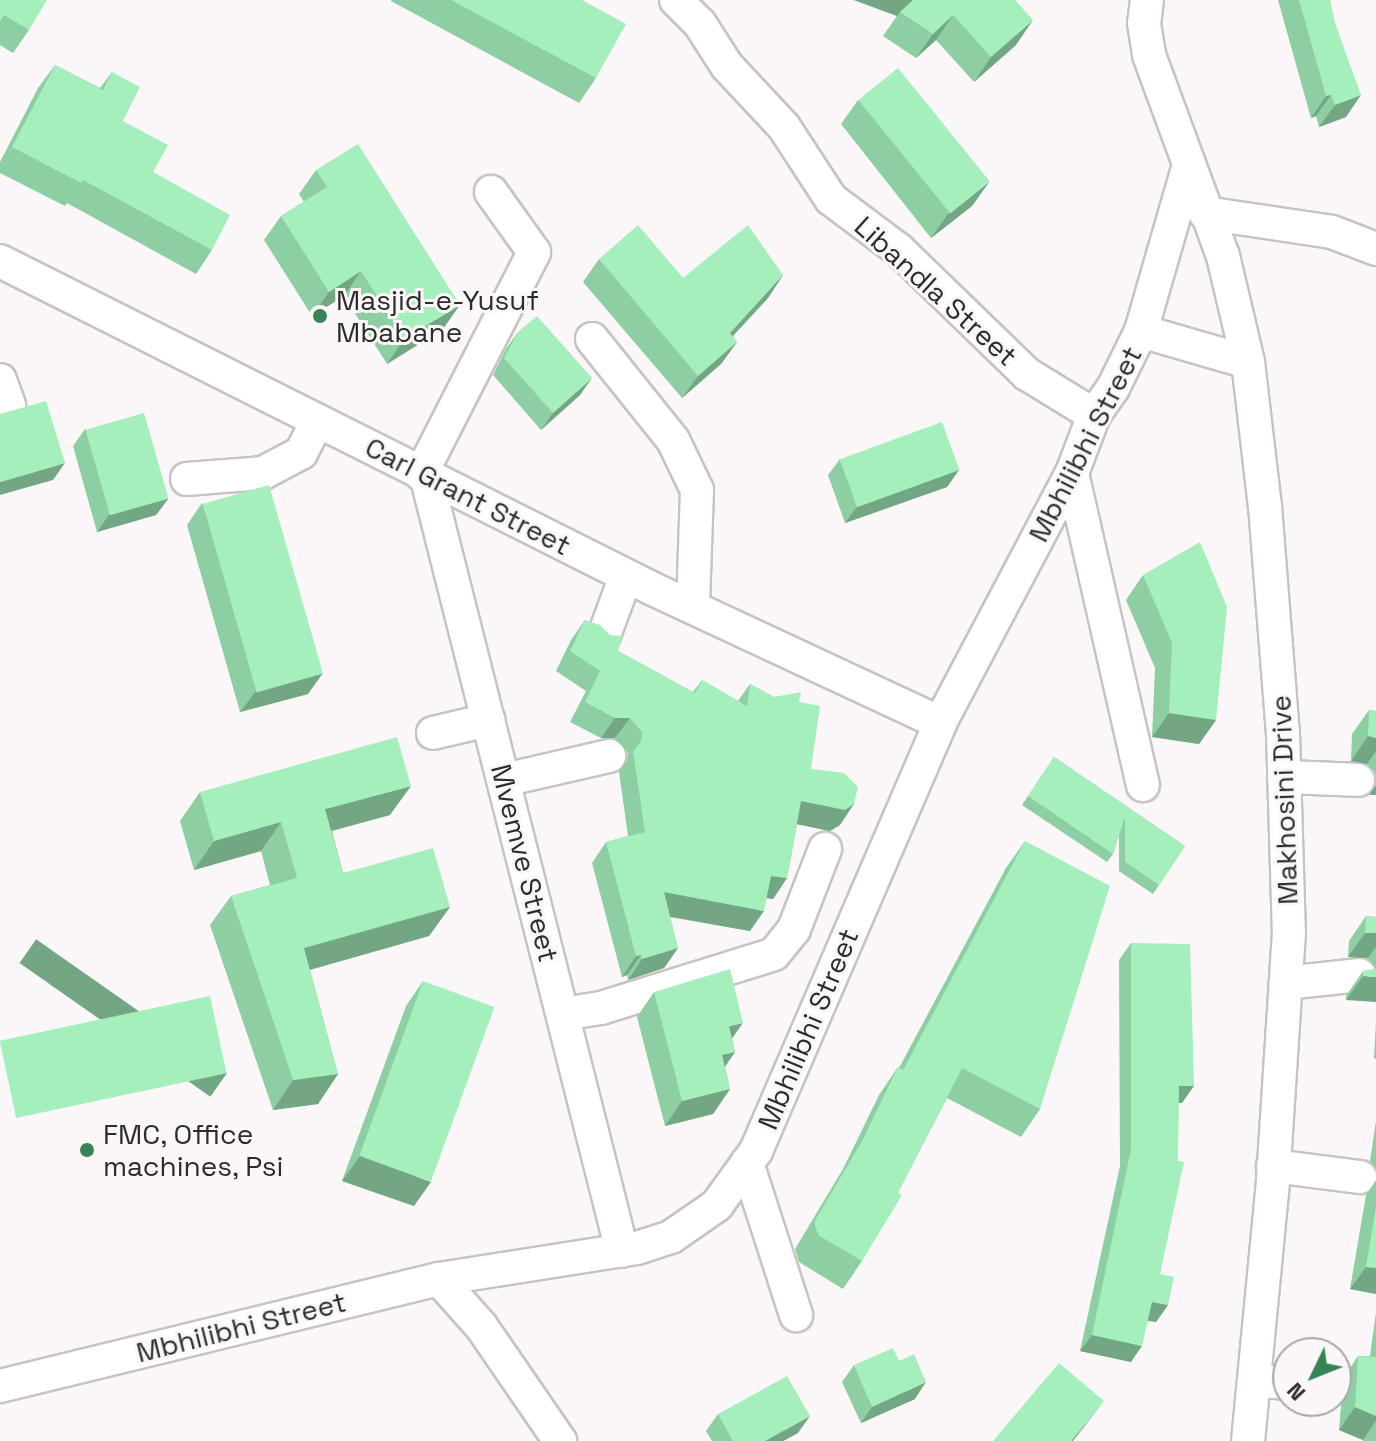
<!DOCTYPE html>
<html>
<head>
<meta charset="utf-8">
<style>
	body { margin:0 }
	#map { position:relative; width:1376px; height:1441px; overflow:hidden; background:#fbf7f9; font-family:"Space Grotesk",sans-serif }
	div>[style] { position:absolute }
	.roads { filter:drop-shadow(2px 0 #c6c3c4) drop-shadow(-2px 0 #c6c3c4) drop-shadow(0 2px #c6c3c4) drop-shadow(0 -2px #c6c3c4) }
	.street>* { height:32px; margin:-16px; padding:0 16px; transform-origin:16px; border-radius:16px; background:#fff }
	.wall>* { inset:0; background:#8dcea2 }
	.shaded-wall>* { inset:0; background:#73a784; transform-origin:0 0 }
	.building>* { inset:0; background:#a4efbc; transform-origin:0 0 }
	.dots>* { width:22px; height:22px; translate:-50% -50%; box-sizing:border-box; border:4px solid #fbf7f9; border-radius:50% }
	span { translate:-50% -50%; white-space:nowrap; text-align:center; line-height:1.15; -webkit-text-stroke:6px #fbf7f9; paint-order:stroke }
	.street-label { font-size:28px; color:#2d2c2c }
	.poi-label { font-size:28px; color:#2d2c2c }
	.left { translate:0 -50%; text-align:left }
	.north { position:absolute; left:1272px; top:1337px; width:80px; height:80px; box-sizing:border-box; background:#fbf7f9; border:2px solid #a9a6a7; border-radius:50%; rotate:227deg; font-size:22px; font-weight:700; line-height:32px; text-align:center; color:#2d2c2c }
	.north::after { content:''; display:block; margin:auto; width:28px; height:36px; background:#348454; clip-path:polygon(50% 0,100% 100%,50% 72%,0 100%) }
</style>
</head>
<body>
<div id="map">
	<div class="roads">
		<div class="street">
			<i style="left:676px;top:0;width:34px;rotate:45deg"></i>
			<i style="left:700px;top:24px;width:50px;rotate:57.3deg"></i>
			<i style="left:727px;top:66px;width:83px;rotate:46.9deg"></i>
			<i style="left:784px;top:127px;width:86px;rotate:56.9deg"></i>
			<i style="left:831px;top:199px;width:85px;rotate:36.9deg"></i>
			<i style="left:899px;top:250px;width:178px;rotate:44.1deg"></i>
			<i style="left:1027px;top:374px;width:79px;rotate:31.5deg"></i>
			<i style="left:1147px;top:0;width:23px;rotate:97deg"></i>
			<i style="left:1144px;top:23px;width:32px;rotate:81deg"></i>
			<i style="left:1149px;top:55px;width:214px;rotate:69.8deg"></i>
			<i style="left:1223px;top:256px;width:109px;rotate:76.7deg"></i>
			<i style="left:1248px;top:362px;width:145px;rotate:83.3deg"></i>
			<i style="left:1265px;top:506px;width:229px;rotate:85.5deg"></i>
			<i style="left:1283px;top:734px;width:198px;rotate:88.3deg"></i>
			<i style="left:1289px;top:932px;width:261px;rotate:93.7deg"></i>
			<i style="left:1272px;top:1192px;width:250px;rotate:95.5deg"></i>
			<i style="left:1205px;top:213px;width:128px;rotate:8.5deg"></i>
			<i style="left:1332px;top:232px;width:47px;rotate:21.1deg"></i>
			<i style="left:0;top:261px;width:731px;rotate:26.67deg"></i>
			<i style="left:653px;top:589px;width:317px;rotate:25deg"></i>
			<i style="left:1141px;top:331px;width:111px;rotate:16.2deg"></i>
			<i style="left:592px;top:339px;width:129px;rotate:51.3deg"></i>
			<i style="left:673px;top:440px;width:55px;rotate:64.4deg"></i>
			<i style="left:697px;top:490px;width:117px;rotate:92deg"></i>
			<i style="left:0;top:380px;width:27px;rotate:70deg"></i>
			<i style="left:1072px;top:473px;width:320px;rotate:77.2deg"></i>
			<i style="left:421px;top:474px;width:249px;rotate:-63deg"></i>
			<i style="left:534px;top:252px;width:74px;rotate:-125.6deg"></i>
			<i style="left:426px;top:475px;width:800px;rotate:75.82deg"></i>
			<i style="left:187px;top:479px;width:76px;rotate:-4.5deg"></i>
			<i style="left:263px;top:473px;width:43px;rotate:-27.8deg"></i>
			<i style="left:301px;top:453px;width:36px;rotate:-63deg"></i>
			<i style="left:603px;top:638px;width:66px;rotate:-69.6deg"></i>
			<i style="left:433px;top:733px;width:57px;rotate:-13.3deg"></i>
			<i style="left:1284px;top:777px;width:74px;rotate:2.3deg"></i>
			<i style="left:504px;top:780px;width:108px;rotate:-12.9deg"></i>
			<i style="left:1286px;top:983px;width:74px;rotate:-6.2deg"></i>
			<i style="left:563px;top:1014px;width:38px;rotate:-9deg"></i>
			<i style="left:601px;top:1008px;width:181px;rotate:-17.3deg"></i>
			<i style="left:774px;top:954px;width:32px;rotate:-51deg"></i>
			<i style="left:794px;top:929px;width:86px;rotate:-68.8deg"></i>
			<i style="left:747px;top:1163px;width:160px;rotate:72.1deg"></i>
			<i style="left:1273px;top:1166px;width:88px;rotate:7.2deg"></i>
			<i style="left:439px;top:1279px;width:63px;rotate:48.2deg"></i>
			<i style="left:481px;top:1326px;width:140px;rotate:55.5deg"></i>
			<i style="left:1254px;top:1381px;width:34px;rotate:3deg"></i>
			<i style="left:0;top:1386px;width:452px;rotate:-13.7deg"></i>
			<i style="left:439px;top:1279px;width:200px;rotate:-8.9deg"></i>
			<i style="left:637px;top:1248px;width:36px;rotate:-18deg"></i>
			<i style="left:671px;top:1237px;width:56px;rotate:-34.8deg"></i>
			<i style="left:717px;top:1205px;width:67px;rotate:-54.2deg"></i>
			<i style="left:756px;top:1151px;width:466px;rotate:-66.7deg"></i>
			<i style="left:940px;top:723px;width:283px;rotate:-62.2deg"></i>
			<i style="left:1072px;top:473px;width:62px;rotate:-69.2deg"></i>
			<i style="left:1094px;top:415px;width:33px;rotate:-55deg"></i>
			<i style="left:1113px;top:388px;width:64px;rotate:-63.8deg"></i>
			<i style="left:1141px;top:331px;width:170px;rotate:-73.9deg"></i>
		</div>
	</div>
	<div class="wall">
		<i style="clip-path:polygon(0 0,29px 30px,13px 53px,0 45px)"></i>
		<i style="clip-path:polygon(391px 0,582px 0,596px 78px,579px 103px,391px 1px)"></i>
		<i style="clip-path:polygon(854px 0,1015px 0,1016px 45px,974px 82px,936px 40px,916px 58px,883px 36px,897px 16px)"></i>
		<i style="clip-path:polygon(1278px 0,1330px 0,1346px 117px,1319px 127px,1316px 116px,1311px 118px)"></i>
		<i style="clip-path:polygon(55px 65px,100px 88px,112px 72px,123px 121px,153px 172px,212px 250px,196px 274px,67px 203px,65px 206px,0 173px,0 162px,38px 88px)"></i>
		<i style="clip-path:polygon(858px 100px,989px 182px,972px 206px,931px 238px,841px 124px)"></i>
		<i style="clip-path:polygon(316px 170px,443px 329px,387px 364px,344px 296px,312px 316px,264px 240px,281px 216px,304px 202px,299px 194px)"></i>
		<i style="clip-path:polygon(599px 259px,683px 278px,783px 275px,768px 298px,733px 336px,737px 342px,721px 364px,682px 398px,583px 282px)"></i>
		<i style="clip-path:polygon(518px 332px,580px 395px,541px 430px,493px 375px,506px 349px)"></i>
		<i style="clip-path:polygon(85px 429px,168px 499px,156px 515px,97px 532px,73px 446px)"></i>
		<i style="clip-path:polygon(840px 459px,959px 470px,947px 487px,845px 523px,828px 475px)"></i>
		<i style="clip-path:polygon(202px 503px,308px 694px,240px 712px,187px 525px)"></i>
		<i style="clip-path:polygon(1143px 575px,1216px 720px,1199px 744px,1152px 737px,1155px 668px,1126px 600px)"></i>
		<i style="clip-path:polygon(585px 620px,618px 651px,693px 692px,702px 680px,738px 701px,750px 684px,774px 697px,799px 702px,811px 769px,840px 825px,830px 831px,797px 824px,787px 878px,773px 899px,766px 898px,750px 931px,670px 917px,678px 948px,664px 968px,628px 980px,627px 975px,622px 977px,592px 863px,606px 842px,628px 836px,619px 772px,627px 760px,628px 753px,615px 738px,601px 738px,570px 722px,586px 691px,556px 671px,571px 640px)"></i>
		<i style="clip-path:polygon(1369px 710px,1376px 711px,1376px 777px,1375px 772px,1367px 764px,1351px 761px,1352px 734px)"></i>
		<i style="clip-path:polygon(1054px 757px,1185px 846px,1153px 894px,1119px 871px,1119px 835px,1113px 854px,1107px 862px,1022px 805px)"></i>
		<i style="clip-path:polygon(200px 792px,390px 815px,332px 831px,343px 873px,450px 907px,429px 936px,310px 970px,338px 1074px,318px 1104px,273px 1110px,210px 925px,231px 896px,270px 885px,261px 851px,194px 870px,180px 821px)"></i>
		<i style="clip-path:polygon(1025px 841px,1040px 1109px,1021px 1137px,947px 1098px,862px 1261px,843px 1289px,799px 1262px,795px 1249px,843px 1169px,879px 1095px,898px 1067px,899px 1068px,1006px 868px)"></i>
		<i style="clip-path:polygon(1366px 916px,1376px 917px,1376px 969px,1368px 958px,1348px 957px,1349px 941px)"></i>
		<i style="clip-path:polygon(1131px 943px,1182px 1103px,1178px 1103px,1160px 1274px,1168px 1305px,1156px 1322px,1148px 1321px,1131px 1362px,1080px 1351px,1120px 1166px,1119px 960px)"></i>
		<i style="clip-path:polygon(1376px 969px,1346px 1000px,1346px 996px,1363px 971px)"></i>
		<i style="clip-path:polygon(423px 981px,414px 1206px,342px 1181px,406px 1006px)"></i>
		<i style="clip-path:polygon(654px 992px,732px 1038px,735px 1052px,725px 1067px,730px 1089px,713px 1114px,665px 1126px,637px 1017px)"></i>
		<i style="clip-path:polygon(1376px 1022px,1376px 1059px,1374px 1058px)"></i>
		<i style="clip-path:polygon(1376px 1121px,1376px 1168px,1370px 1161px)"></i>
		<i style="clip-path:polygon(1376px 1180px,1376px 1294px,1350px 1289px,1366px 1195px)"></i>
		<i style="clip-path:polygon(1376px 1312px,1376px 1441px,1363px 1441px,1363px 1440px,1339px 1430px,1343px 1378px,1358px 1356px,1370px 1356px)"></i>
		<i style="clip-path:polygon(854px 1365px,915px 1399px,861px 1423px,842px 1382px)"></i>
		<i style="clip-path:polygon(718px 1414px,798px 1433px,783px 1441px,712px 1441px,706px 1431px)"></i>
	</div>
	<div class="shaded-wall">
		<i style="clip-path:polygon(854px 0,915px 0,900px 12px,897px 16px)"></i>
		<i style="clip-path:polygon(953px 15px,936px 40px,916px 58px,933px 34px)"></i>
		<i style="clip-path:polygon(1033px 20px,1016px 45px,974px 82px,991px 57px)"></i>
		<i style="clip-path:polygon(1331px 95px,1316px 116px,1311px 118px,1326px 96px)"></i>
		<i style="clip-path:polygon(1361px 95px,1346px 117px,1319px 127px,1335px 105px)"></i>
		<i style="clip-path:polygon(989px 182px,972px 206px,931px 238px,948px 214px)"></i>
		<i style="clip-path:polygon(361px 271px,344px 296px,312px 316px,329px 292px)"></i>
		<i style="clip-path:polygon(783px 275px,768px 298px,714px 356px,730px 333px)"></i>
		<i style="clip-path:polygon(460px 305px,443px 329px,387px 364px,404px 339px)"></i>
		<i style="clip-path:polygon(737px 342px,721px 364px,682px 398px,698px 376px)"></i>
		<i style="clip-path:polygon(592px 378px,580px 395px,541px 430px,553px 413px)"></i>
		<i style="clip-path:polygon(65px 463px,53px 480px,0 495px,0 482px)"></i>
		<i style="clip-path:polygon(959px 470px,947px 487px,845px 523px,857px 507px)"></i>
		<i style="clip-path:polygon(168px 499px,156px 515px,97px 532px,109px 515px)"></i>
		<i style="clip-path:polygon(323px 673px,308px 694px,240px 712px,256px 691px)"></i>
		<i style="clip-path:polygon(1169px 713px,1216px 720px,1199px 744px,1152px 737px)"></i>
		<i style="clip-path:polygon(615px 718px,630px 718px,615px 738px,601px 738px)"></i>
		<i style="clip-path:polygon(1368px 736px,1376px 738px,1376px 751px,1367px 764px,1351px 761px)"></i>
		<i style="clip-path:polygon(1376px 785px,1376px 795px,1369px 795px)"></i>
		<i style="clip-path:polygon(411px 786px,390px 815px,305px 838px,325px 809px)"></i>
		<i style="clip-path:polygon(801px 801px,854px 804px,840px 825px,830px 831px,786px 822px)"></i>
		<i style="clip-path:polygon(281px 822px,261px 851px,194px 870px,214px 841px)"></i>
		<i style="clip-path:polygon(771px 876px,787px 878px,773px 899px,756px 896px)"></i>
		<i style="clip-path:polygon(664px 892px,764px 911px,750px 931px,649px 913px)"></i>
		<i style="clip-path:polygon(450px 907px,429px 936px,284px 977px,304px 948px)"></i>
		<i style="clip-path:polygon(1365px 933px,1376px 933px,1376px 947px,1368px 958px,1348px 957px)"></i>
		<i style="clip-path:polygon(678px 948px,664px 968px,628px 980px,642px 959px)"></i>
		<i style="clip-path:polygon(641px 955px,627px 975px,622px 977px,636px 956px)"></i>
		<i style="clip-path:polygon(1363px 976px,1376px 977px,1376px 1002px,1346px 1000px)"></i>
		<i style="clip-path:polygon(743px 1023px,726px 1047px,729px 1026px)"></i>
		<i style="clip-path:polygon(735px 1052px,718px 1076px,722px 1055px)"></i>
		<i style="left:227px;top:1073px;width:29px;height:233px;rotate:125deg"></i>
		<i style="clip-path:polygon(338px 1074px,318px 1104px,273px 1110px,293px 1080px)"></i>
		<i style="clip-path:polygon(1179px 1086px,1194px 1086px,1182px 1103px,1167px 1103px)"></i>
		<i style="clip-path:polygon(730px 1089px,713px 1114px,665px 1126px,682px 1101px)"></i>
		<i style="clip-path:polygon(360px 1156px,431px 1182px,414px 1206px,342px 1181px)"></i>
		<i style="clip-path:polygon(1366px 1267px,1376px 1268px,1376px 1294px,1350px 1289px)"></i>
		<i style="clip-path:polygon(1152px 1302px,1168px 1305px,1156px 1322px,1140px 1319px)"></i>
		<i style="clip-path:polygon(1092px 1335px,1142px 1346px,1131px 1362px,1080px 1351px)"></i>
		<i style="clip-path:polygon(926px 1382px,915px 1399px,861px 1423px,872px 1407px)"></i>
		<i style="clip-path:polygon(1104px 1401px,1073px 1441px,1071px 1441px)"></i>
		<i style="clip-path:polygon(1355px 1407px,1376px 1416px,1376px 1421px,1363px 1440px,1339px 1430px)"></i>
		<i style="clip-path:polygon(810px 1416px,798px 1433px,783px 1441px,765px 1441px)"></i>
	</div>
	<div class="building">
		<i style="clip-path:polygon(0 0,47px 0,29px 30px,4px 15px,0 22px)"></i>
		<i style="clip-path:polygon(451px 0,582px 0,626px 24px,596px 78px)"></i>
		<i style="clip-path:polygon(913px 0,1015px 0,1033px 20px,991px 57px,953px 15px,933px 34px,900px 12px)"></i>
		<i style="clip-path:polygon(1299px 0,1330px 0,1335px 23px,1361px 95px,1335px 105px,1331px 95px,1326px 96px)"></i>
		<i style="clip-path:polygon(55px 65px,103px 90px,112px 72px,140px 87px,123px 121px,168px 145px,153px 172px,230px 215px,212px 250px,83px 180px,81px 183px,12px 147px)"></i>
		<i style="left:898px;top:68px;width:146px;height:51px;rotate:51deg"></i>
		<i style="clip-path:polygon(358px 144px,460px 305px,404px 339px,361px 271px,329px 292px,281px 216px,327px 187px,316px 170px)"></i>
		<i style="clip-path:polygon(638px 225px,683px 278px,748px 225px,783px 275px,730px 333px,737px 342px,698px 376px,599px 259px)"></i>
		<i style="clip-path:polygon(537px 316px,592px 378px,553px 413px,504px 358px,518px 332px)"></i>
		<i style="clip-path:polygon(46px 401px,65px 463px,0 482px,0 414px)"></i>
		<i style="left:144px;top:413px;width:89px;height:61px;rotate:74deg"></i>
		<i style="left:942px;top:422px;width:51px;height:109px;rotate:70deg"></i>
		<i style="left:269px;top:485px;width:196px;height:69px;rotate:74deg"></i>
		<i style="clip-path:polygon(1200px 542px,1227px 607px,1216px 720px,1169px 713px,1172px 643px,1143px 575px)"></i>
		<i style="clip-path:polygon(585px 620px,600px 625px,610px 635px,622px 636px,618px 651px,695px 693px,702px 680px,747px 706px,750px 684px,774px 697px,801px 692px,799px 702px,820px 706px,811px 769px,844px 773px,858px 787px,854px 804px,845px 810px,801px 801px,787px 878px,771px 876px,764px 911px,664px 892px,678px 948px,642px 959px,641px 955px,636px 956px,606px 842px,645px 832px,633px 751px,641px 742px,642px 732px,630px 718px,615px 718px,585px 702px,600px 671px,570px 651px)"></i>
		<i style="clip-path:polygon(1369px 710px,1376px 711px,1376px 738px,1368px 736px)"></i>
		<i style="clip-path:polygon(397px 737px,411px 786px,325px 809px,343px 873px,433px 848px,450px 907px,304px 948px,338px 1074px,293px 1080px,231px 896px,297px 878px,281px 822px,214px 841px,200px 792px)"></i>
		<i style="clip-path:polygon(1054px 757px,1185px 846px,1159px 885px,1125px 862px,1125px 817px,1113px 854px,1028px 796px)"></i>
		<i style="clip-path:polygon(1025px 841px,1110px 886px,1040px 1109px,962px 1068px,898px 1193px,902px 1195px,862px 1261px,818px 1235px,814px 1222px,862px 1141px,898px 1067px,903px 1070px)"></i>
		<i style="clip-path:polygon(1366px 916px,1376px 917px,1376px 933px,1365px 933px)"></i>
		<i style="clip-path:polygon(1131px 943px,1190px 944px,1194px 1086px,1179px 1086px,1178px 1161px,1184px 1162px,1160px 1274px,1174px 1277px,1168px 1305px,1152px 1302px,1142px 1346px,1092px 1335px,1131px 1149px)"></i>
		<i style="clip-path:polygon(730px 969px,743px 1023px,729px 1026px,735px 1052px,722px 1055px,730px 1089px,682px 1101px,654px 992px)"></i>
		<i style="clip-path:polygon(1376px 969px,1376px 977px,1363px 976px,1363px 971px)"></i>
		<i style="left:423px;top:981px;width:76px;height:186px;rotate:20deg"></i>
		<i style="left:210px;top:996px;width:79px;height:215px;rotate:78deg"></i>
		<i style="clip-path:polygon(1376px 1207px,1376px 1268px,1366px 1267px)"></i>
		<i style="clip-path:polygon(893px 1348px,899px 1361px,914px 1354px,926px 1382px,872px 1407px,854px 1365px)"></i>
		<i style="clip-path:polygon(1358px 1356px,1376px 1357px,1376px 1416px,1355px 1407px)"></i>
		<i style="clip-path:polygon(1059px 1363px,1104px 1401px,1071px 1441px,993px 1441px)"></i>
		<i style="clip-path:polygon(787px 1376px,810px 1416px,765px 1441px,733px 1441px,718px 1414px)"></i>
	</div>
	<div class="dots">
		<i style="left:320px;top:316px;background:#348454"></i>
		<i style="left:87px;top:1150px;background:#348454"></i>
	</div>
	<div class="street-label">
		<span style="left:936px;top:291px;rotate:42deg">Libandla Street</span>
		<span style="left:1085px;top:444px;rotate:-63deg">Mbhilibhi Street</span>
		<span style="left:468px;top:496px;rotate:27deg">Carl Grant Street</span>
		<span style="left:1284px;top:800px;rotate:-92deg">Makhosini Drive</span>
		<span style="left:525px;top:863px;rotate:76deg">Mvemve Street</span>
		<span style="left:808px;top:1029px;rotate:-67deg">Mbhilibhi Street</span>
		<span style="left:241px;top:1327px;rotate:-14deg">Mbhilibhi Street</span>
	</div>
	<div class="poi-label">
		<span class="left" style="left:336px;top:316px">Masjid-e-Yusuf<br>Mbabane</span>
		<span class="left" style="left:103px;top:1150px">FMC, Office<br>machines, Psi</span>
	</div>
	<div class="north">N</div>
</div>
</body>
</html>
